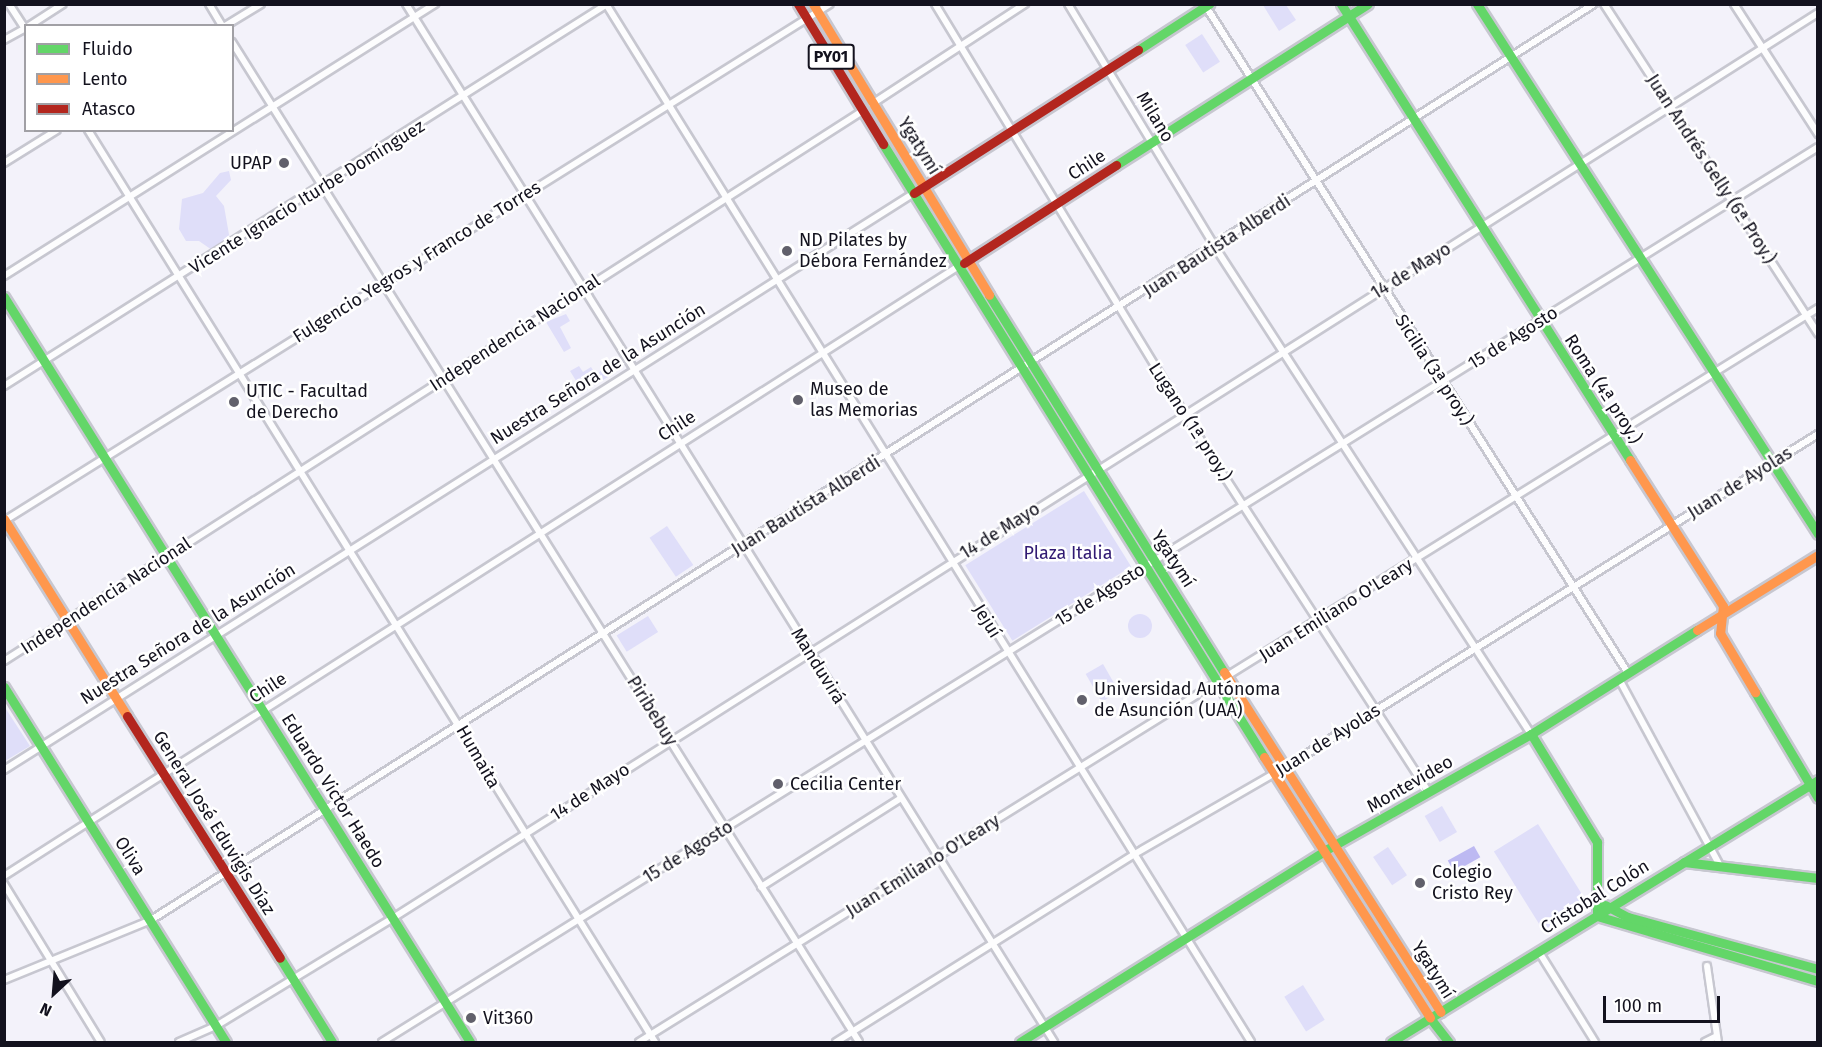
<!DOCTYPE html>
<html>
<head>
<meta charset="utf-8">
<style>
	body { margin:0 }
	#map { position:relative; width:1822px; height:1047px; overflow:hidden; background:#f3f2fa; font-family:"Fira Sans",sans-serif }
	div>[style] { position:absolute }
	.green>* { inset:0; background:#dfdef9; transform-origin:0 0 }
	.round { border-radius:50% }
	.water>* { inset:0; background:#bdb9f2; transform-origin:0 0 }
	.roads { filter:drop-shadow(2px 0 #c7c7d0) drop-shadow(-2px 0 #c7c7d0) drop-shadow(0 2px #c7c7d0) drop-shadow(0 -2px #c7c7d0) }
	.street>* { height:6px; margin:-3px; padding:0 3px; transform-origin:3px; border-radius:3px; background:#fdfdfe }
	.fast>* { height:9px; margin:-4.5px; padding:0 4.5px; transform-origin:4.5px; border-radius:4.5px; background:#63d668 }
	.slow>* { height:9px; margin:-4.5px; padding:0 4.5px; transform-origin:4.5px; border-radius:4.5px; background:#ff974d }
	.jam>* { height:9px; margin:-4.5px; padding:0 4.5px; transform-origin:4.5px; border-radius:4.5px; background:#b3261e }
	.dots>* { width:16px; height:16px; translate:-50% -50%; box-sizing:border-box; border:3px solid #fff; border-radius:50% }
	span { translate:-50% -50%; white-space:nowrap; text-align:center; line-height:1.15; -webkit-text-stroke:5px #fff; paint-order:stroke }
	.shield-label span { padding:2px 4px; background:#fff; border:2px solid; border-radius:4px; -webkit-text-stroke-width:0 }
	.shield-label { font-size:16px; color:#13121e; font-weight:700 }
	.street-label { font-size:18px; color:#13121e }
	.poi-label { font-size:18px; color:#13121e }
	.right { translate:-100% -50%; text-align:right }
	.left { translate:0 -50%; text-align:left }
	.park-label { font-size:18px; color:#301972 }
	.frame { position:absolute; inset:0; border:6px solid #13121e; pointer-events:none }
	.legend { position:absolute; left:24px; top:24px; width:210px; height:108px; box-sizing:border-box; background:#fff; border:2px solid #a1a0a5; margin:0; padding:8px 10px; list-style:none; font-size:18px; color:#13121e }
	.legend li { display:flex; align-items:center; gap:12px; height:30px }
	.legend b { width:30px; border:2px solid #a1a0a5 }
	.north { position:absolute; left:24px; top:963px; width:60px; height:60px; -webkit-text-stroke:4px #fff; paint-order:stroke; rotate:206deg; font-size:16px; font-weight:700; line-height:24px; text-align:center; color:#13121e }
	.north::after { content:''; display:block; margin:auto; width:21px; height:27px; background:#13121e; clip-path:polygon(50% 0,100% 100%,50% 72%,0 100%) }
	.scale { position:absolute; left:1603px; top:996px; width:117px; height:27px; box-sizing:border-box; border:3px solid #13121e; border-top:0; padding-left:8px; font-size:18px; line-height:21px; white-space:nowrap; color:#13121e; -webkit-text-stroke:4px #fff; paint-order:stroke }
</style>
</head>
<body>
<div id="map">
	<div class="green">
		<i style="clip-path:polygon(1263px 5px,1286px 5px,1296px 20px,1279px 31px)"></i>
		<i style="left:1202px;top:34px;width:33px;height:20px;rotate:57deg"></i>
		<i style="clip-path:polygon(229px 171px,231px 180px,216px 196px,224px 206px,231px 246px,212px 250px,199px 241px,186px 241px,179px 229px,182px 199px,203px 193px,220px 173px)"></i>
		<i style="clip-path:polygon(566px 314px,570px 321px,560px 327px,571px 348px,564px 352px,546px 322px)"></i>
		<i style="clip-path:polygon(579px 366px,583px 372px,591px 367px,596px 375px,603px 369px,608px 377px,583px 392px,570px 371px)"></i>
		<i style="left:1084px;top:491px;width:89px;height:140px;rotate:58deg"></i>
		<i style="left:667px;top:526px;width:47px;height:21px;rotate:56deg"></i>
		<i class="round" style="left:1128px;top:614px;width:24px;height:24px"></i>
		<i style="left:648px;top:616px;width:19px;height:37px;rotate:58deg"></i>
		<i style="left:1103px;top:664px;width:32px;height:20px;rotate:60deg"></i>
		<i style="clip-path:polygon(4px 706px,30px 746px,5px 761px,4px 761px)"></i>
		<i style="left:1442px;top:806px;width:30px;height:20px;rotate:60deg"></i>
		<i style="left:1538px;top:824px;width:93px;height:52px;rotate:58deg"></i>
		<i style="left:1388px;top:847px;width:34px;height:18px;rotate:56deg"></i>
		<i style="left:1303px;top:985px;width:41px;height:22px;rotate:58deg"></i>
	</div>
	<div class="water">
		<i style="left:1474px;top:846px;width:13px;height:30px;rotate:61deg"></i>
	</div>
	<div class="roads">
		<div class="street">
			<i style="left:9px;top:4px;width:31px;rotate:57deg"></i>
			<i style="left:209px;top:4px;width:26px;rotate:59deg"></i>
			<i style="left:406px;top:4px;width:1224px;rotate:58.02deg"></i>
			<i style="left:606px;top:4px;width:1222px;rotate:58.14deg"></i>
			<i style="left:935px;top:4px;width:480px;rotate:58.7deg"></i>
			<i style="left:1184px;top:414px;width:450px;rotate:57.1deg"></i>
			<i style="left:1068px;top:4px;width:284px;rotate:58.8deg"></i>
			<i style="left:1215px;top:247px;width:581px;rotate:57.02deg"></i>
			<i style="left:1604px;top:4px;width:393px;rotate:57deg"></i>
			<i style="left:1734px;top:4px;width:155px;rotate:57.1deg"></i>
			<i style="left:1205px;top:5px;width:791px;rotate:57.66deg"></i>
			<i style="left:29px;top:26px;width:40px;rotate:-32.9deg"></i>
			<i style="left:225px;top:26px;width:42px;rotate:-31.4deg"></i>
			<i style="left:4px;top:40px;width:25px;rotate:-29deg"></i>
			<i style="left:232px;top:42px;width:1180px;rotate:57.91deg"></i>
			<i style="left:872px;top:104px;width:183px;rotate:-33.2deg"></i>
			<i style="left:88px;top:130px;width:1074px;rotate:58.13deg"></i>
			<i style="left:4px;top:163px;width:62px;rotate:-31.9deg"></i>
			<i style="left:4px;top:276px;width:510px;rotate:-32.26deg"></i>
			<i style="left:4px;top:386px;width:714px;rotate:-32.35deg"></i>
			<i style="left:4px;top:521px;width:974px;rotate:-32.04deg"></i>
			<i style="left:4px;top:661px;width:1021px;rotate:-32.65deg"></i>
			<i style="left:1619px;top:679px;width:213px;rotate:61.6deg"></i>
			<i style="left:1284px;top:768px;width:630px;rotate:-32.02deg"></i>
			<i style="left:4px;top:770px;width:1078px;rotate:-32.38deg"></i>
			<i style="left:4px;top:876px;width:1133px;rotate:-32.57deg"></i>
			<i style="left:4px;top:884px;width:185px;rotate:58.5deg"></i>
			<i style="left:761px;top:887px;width:166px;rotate:-32.4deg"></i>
			<i style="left:1539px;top:952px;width:106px;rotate:58.1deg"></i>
			<i style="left:1707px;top:966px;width:77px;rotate:81.8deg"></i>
			<i style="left:4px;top:980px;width:159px;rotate:-22.2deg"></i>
			<i style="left:151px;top:920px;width:1709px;rotate:-32.41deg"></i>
			<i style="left:179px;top:1042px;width:40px;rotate:-23.4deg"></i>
			<i style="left:216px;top:1026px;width:207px;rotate:-31.4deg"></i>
			<i style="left:393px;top:918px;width:1688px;rotate:-32.42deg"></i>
			<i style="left:382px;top:1042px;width:1692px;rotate:-31.93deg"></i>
			<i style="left:639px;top:1042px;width:1389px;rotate:-31.9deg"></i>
			<i style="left:836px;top:1042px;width:351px;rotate:-32.2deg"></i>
			<i style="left:1133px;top:855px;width:164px;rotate:-30deg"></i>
			<i style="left:1705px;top:1042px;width:13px;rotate:-27deg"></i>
		</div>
		<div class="fast">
			<i style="left:1341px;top:4px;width:540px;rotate:57.63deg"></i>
			<i style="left:1477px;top:4px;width:630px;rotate:57.24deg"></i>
			<i style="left:1138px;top:50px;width:85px;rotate:-32.9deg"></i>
			<i style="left:883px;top:144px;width:722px;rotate:58.14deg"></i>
			<i style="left:1116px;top:165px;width:299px;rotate:-32.6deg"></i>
			<i style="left:989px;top:295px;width:444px;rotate:58.1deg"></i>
			<i style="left:4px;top:297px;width:879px;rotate:57.97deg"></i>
			<i style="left:4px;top:687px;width:419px;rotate:58deg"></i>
			<i style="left:1755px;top:692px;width:123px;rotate:59.3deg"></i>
			<i style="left:1531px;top:734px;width:127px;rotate:58.6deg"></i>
			<i style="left:1597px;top:842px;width:74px;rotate:90deg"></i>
			<i style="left:1597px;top:916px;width:230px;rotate:16.4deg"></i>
			<i style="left:1684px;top:862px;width:135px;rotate:6.8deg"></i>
			<i style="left:1605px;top:905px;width:26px;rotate:28deg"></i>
			<i style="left:1628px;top:917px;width:197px;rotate:15.3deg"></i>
			<i style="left:280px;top:958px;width:99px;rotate:58.2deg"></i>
			<i style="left:1430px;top:1018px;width:31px;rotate:52deg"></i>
			<i style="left:1020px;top:1042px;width:359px;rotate:-32.1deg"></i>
			<i style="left:1324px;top:851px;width:238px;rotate:-29.5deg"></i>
			<i style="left:1531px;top:734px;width:196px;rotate:-32.1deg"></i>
			<i style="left:1391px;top:1042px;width:501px;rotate:-31.53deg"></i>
		</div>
		<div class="slow">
			<i style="left:813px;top:4px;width:340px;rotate:58.8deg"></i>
			<i style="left:1630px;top:460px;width:173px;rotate:57.5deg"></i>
			<i style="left:1723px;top:606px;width:27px;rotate:96deg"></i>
			<i style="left:1720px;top:633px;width:69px;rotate:59.3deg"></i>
			<i style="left:4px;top:519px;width:232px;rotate:58deg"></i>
			<i style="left:1697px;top:630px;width:142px;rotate:-31.8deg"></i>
			<i style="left:1224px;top:672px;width:403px;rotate:57.5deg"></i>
			<i style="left:1264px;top:757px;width:309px;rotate:57.5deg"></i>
		</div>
		<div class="jam">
			<i style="left:798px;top:4px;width:164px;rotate:58.7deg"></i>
			<i style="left:914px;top:193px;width:266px;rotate:-32.6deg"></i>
			<i style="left:964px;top:263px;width:181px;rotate:-32.8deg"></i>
			<i style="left:127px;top:716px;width:286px;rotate:57.7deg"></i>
		</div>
	</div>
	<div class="dots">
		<i style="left:284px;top:163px;background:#61606b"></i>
		<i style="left:787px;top:251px;background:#61606b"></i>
		<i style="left:798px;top:400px;background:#61606b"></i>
		<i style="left:234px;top:402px;background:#61606b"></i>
		<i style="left:1082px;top:700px;background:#61606b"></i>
		<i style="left:778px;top:784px;background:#61606b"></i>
		<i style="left:1420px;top:883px;background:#61606b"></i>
		<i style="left:471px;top:1018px;background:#61606b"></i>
	</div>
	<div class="shield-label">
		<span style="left:831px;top:57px">PY01</span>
	</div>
	<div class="street-label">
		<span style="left:1155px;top:117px;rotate:59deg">Milano</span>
		<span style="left:919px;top:146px;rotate:58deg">Ygatymí</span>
		<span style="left:1087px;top:165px;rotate:-33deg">Chile</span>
		<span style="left:1711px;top:169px;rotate:57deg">Juan Andrés Gelly (6ª Proy.)</span>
		<span style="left:307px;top:197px;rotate:-32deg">Vicente Ignacio Iturbe Domínguez</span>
		<span style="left:1217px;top:246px;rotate:-33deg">Juan Bautista Alberdi</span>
		<span style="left:417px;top:262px;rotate:-32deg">Fulgencio Yegros y Franco de Torres</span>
		<span style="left:1411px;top:271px;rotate:-32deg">14 de Mayo</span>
		<span style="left:515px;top:333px;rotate:-33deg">Independencia Nacional</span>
		<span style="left:1513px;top:338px;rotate:-32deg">15 de Agosto</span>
		<span style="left:1434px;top:370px;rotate:57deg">Sicilia (3ª proy.)</span>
		<span style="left:598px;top:374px;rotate:-32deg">Nuestra Señora de la Asunción</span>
		<span style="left:1603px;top:389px;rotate:57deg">Roma (4ª proy.)</span>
		<span style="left:1190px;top:422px;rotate:57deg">Lugano (1ª proy.)</span>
		<span style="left:677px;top:426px;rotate:-33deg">Chile</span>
		<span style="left:1740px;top:483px;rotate:-32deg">Juan de Ayolas</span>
		<span style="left:806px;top:506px;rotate:-32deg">Juan Bautista Alberdi</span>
		<span style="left:1000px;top:531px;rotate:-32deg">14 de Mayo</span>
		<span style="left:1173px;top:559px;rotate:57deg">Ygatymí</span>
		<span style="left:1100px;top:595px;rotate:-32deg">15 de Agosto</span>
		<span style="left:106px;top:596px;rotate:-33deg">Independencia Nacional</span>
		<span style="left:1336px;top:610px;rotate:-32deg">Juan Emiliano O'Leary</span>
		<span style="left:987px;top:621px;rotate:58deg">Jejuí</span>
		<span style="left:188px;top:634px;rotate:-32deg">Nuestra Señora de la Asunción</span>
		<span style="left:818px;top:666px;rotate:58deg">Manduvirá</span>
		<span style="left:268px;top:688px;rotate:-33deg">Chile</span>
		<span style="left:652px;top:711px;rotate:58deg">Piribebuy</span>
		<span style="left:1328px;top:740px;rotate:-32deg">Juan de Ayolas</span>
		<span style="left:478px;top:757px;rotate:60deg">Humaita</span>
		<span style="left:1410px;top:784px;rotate:-30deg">Montevideo</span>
		<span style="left:333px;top:791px;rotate:58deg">Eduardo Victor Haedo</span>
		<span style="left:590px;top:792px;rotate:-33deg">14 de Mayo</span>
		<span style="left:214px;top:823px;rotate:58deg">General José Eduvigis Díaz</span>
		<span style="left:688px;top:852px;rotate:-32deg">15 de Agosto</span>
		<span style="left:130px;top:856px;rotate:58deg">Oliva</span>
		<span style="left:923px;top:866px;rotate:-32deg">Juan Emiliano O'Leary</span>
		<span style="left:1595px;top:897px;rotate:-32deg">Cristobal Colón</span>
		<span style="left:1433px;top:970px;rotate:58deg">Ygatymí</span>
	</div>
	<div class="poi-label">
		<span class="right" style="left:272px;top:163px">UPAP</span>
		<span class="left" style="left:799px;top:251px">ND Pilates by<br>Débora Fernández</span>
		<span class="left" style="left:810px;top:400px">Museo de<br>las Memorias</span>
		<span class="left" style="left:246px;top:402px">UTIC - Facultad<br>de Derecho</span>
		<span class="left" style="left:1094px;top:700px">Universidad Autónoma<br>de Asunción (UAA)</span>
		<span class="left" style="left:790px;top:784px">Cecilia Center</span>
		<span class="left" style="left:1432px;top:883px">Colegio<br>Cristo Rey</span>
		<span class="left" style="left:483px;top:1018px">Vit360</span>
	</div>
	<div class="park-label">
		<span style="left:1068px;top:553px">Plaza Italia</span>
	</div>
	<div class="frame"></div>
	<ul class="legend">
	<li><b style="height:8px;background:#63d668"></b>Fluido</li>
	<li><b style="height:8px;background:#ff974d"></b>Lento</li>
	<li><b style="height:8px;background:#b3261e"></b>Atasco</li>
	</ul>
	<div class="north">N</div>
	<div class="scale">100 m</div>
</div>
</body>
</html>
